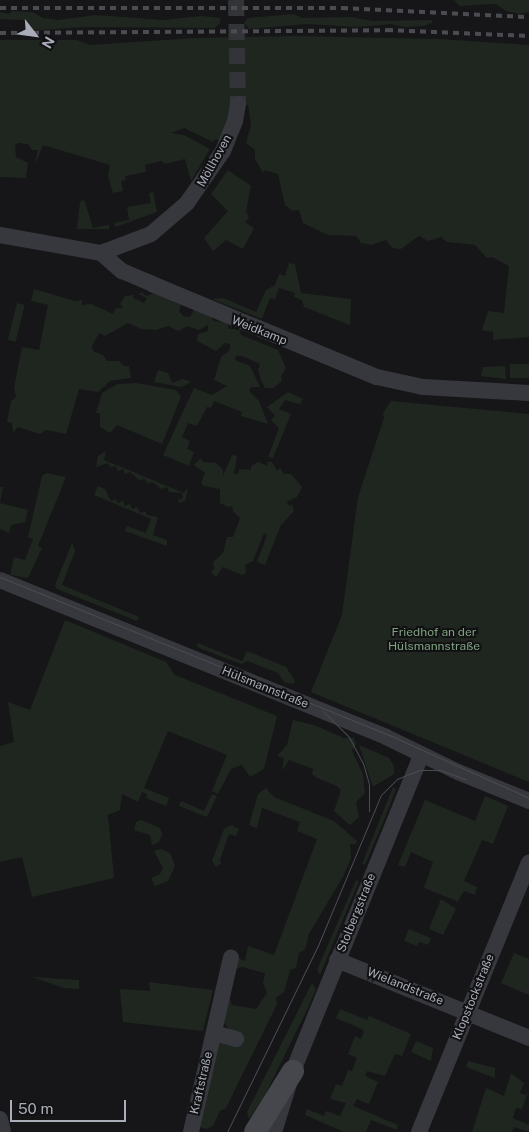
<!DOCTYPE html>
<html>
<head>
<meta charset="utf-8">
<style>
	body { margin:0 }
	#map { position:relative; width:529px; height:1132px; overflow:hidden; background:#161618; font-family:"Public Sans",sans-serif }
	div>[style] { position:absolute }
	.green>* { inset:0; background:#1e261f; transform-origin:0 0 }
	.street-tunnel>* { height:16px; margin-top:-8px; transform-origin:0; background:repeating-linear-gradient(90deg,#333438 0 16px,transparent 0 24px) }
	.street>* { height:16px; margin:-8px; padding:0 8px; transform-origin:8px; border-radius:8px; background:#37383d }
	.secondary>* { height:22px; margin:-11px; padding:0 11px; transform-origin:11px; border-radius:11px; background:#45474d }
	.tram>* { height:1px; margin:-0.5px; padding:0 0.5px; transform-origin:0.5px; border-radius:0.5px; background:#4a4c52 }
	.rail>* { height:4px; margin-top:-2px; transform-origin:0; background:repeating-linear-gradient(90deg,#4a4c52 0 6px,transparent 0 11px) }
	span { translate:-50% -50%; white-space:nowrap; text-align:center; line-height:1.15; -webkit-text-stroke:4px #111113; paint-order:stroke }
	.street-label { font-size:12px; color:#a8adb8 }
	.park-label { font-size:12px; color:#7fa381 }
	.north { position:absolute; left:10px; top:10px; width:50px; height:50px; -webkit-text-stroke:4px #111113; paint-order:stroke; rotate:120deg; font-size:14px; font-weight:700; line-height:20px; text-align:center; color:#a8adb8 }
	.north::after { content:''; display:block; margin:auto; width:18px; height:22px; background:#a8adb8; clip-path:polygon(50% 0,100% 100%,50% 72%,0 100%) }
	.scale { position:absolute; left:10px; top:1100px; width:116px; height:22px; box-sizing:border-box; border:2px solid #a8adb8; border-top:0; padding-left:6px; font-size:15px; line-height:18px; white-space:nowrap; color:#a8adb8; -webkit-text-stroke:4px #111113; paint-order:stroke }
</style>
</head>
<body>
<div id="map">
	<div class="green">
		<i style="clip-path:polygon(454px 0,529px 0,529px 12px,520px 14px,506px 11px,496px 4px,460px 6px)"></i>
		<i style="clip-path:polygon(12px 11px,32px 12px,43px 18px,58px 20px,96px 15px,163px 20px,202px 16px,220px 18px,220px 23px,215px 28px,86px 27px,41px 30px,29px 29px,24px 20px,0 19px,0 12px,9px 14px)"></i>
		<i style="clip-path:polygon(294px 14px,302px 18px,352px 17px,372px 21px,432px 20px,432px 23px,424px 26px,405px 27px,391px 24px,357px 27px,307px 24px,249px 29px,244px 23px,248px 18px)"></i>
		<i style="clip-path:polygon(294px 36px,439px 39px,529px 45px,529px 337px,493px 340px,493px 332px,482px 330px,488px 311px,504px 313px,509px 266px,492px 257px,487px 258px,475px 245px,447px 242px,441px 237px,428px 241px,419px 236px,401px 249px,392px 248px,386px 240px,371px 245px,361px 243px,356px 236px,328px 235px,303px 223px,299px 210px,292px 211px,285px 205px,278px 174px,265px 170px,263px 173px,255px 159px,255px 150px,246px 143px,251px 125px,248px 105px,239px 105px,225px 143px,216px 139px,213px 142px,184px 128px,171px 133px,184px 135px,210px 149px,191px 181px,185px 159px,165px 164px,161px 161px,145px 165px,146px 172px,125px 176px,126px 180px,121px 181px,123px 191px,113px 193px,108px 176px,110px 165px,43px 145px,35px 165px,38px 150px,32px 150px,28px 144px,19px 143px,15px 145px,16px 157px,28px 163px,26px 178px,0 177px,0 40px,77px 40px,90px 45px,195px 38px)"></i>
		<i style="clip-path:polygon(228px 170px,251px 186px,246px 211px,249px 218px,245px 222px,254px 228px,243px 249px,226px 240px,213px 251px,204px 238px,228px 211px,211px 194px)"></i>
		<i style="clip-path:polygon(153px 192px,157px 212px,115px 227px,114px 223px,129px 220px,127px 207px,151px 203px,149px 193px)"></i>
		<i style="clip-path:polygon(84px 199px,93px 228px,109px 225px,109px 229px,77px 229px,80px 202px)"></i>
		<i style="clip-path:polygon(289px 263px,295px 264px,301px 293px,351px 299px,350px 325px,304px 307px,302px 300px,294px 297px,295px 293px,279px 288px,275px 299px,270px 298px,262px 319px,212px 299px,223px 298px,256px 312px,266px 290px,275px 285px,279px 274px,285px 276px)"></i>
		<i style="clip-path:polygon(34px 289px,75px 301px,82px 300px,82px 305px,91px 304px,113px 314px,116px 308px,123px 308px,120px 304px,125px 296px,134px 295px,133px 298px,144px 303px,147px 298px,138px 294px,142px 292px,146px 296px,154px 293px,181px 305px,179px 311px,183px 316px,190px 317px,194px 310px,210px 315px,214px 321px,227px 322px,229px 329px,239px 329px,241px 335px,278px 350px,286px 368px,281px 376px,282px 381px,273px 388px,265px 388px,262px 382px,258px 370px,260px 364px,242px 356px,236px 356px,235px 360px,250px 366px,254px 374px,260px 387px,251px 387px,249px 391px,259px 401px,268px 424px,241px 416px,242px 412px,214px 401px,211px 408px,207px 407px,197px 426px,188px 423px,182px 437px,190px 441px,187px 449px,194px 452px,189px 466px,163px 455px,194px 388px,212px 395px,227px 386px,214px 380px,221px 357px,230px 350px,230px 344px,225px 343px,216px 351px,197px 341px,198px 334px,208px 331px,208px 325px,199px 330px,188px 326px,178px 331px,168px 326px,156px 330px,141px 329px,128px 323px,105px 336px,99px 333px,92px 346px,93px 351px,103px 355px,107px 361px,119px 361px,124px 366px,129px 366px,131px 378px,110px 381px,98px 392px,79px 389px,66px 434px,46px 430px,40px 434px,18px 427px,13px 433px,12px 423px,7px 422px,11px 401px,16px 397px,14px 388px,22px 347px,39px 350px,48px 305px,31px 301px)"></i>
		<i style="left:17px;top:303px;width:8px;height:38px;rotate:14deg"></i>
		<i style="left:529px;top:364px;width:14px;height:19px;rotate:90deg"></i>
		<i style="clip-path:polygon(505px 366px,506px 379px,481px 376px,483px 367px)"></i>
		<i style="clip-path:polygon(158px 370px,168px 373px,172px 383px,183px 379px,191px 382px,181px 387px,154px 382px)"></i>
		<i style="clip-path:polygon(136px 383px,176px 390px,181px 397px,162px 444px,117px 425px,110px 433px,100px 427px,100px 413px,96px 413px,102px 393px,117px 384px)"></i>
		<i style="clip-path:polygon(288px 392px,303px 399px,300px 404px,285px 400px,279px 409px,291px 414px,273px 458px,268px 457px,279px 428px,271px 420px,275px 415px,267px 407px)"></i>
		<i style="clip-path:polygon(391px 401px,529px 414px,529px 782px,311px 692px,342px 615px,358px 497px,384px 418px,383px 413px)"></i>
		<i style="clip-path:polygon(106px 451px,104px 460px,184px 493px,188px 488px,185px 501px,179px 503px,178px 500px,183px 498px,182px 493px,169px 492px,167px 487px,161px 489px,153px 482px,147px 483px,145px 479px,139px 480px,130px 472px,125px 474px,123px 469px,118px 471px,116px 466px,110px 467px,108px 463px,96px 467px,98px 456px)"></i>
		<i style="clip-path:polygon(232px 455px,237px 456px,234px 474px,239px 473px,239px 469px,251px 470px,251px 466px,258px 462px,268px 466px,267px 462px,272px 462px,277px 471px,280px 468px,284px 474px,291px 474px,302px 487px,297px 497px,286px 502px,290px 506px,292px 504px,294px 511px,281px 525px,265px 565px,257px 562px,267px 535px,264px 533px,253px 561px,245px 565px,246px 573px,242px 575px,223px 567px,216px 577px,211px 572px,214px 569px,213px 562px,223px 553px,227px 537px,233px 537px,240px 518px,233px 511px,232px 506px,228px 507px,220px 503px,220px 489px,204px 486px,201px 483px,205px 473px,194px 465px,201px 458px,203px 462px,216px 463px,223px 470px,223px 476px)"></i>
		<i style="clip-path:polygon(46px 473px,66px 477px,38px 546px,42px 548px,28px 578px,10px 575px,14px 557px,25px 560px,33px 539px,28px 537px,42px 476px)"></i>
		<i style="clip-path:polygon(98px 486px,105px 489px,111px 501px,116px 499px,118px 503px,123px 501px,125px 506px,130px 504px,132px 509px,137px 507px,140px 513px,145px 511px,147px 515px,158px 517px,153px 535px,167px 540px,167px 546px,125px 531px,127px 526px,146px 533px,151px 519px,94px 495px)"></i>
		<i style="clip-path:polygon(0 487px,3px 487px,0 503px,28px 510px,25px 522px,11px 525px,9px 533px,0 529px)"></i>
		<i style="clip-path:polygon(72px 543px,75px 551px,62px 585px,139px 617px,137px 621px,57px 589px,55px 585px)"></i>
		<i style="clip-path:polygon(65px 620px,166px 662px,175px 675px,277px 716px,264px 769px,250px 777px,242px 765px,231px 769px,218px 794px,212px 791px,227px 755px,168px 731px,144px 788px,169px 798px,166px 806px,146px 798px,147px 794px,142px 792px,138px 802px,122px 794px,120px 810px,108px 815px,114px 878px,32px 897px,22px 857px,0 862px,0 746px,14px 742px,8px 702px,30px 710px)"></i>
		<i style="clip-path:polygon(198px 643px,242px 661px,247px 651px,286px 667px,295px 681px,293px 684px,284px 682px,278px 673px,248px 661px,241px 664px,197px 647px)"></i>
		<i style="clip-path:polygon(293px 720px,314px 725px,344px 738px,354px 738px,356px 744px,352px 751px,363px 774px,365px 793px,356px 802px,359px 817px,350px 825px,334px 811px,341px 790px,337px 786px,317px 778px,312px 774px,313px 769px,289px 760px,282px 771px,284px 758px,277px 756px,287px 745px)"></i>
		<i style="clip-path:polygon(359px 745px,389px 758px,394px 766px,394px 774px,373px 787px)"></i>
		<i style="clip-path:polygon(393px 787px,396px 789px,386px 815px,365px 865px,362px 864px)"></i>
		<i style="clip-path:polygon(266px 788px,274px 797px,334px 821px,357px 841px,356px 844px,350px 844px,351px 858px,344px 875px,309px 934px,305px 950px,299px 953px,296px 968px,290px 970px,284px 992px,276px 998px,277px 1004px,226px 1108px,220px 1111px,213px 1126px,206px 1129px,200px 1127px,210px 1048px,222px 1042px,239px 1045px,242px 1034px,230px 1030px,224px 1023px,229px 997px,232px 1005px,256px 1009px,267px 993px,263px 983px,265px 973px,242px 967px,236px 969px,236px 957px,245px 961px,248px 946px,274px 955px,317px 839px,297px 831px,300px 822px,262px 808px,257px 828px,249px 825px,258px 794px)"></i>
		<i style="clip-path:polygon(212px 794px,217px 796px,207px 817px,179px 806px,181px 801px,204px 811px)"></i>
		<i style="clip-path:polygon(485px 796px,508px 806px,493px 844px,482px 840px,464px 881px,477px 887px,475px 895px,464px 891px,456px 904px,457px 901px,424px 888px,433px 862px,411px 852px,405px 867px,398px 865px,425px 800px,475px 821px)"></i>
		<i style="clip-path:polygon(141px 820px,160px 828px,162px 834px,159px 842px,152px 845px,150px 835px,134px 830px,136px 822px)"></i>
		<i style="clip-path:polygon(231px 825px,239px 829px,236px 836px,229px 834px,220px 860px,221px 864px,216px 867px,212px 861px,224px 829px)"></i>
		<i style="clip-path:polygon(161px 849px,170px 853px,175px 866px,168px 881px,155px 886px,151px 878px,160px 874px,163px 868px,154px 851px)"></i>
		<i style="clip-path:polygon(356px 880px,359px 881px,320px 975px,317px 970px)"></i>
		<i style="clip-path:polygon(441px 899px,456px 909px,443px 935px,429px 929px)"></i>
		<i style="clip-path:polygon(409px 929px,431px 938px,428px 945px,419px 942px,417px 946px,404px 941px)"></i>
		<i style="clip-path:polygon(514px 953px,529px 959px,529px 995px,501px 983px)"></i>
		<i style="clip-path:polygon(32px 977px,79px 980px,79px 989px,64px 988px)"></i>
		<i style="clip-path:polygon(149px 982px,213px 990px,203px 1031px,123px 1022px,120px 989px,150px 991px)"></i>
		<i style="clip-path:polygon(312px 983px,316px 989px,307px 1010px,263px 1099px,249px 1119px,247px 1112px)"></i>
		<i style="clip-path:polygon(340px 1009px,367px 1020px,369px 1016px,411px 1034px,402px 1056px,395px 1054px,385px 1076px,367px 1071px,365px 1076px,378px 1082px,369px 1104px,357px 1099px,353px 1106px,398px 1125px,397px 1130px,371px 1120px,366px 1132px,344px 1132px,305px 1115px,307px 1109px,324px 1116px,326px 1111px,340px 1116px,346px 1103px,330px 1099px,336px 1084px,342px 1086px,348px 1070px,352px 1071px,357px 1058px,348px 1054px,355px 1036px,361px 1039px,364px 1030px,336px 1018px)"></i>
		<i style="clip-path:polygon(416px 1041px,433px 1048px,431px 1061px,411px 1052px)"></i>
		<i style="clip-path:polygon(468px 1061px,495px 1068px,495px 1078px,466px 1067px)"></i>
		<i style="clip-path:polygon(511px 1073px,524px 1083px,520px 1093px,526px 1095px,529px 1090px,522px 1109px,516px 1108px,513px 1118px,529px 1125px,529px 1132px,514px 1127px,512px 1132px,472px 1132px,486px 1088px,504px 1096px)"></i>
	</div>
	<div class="street-tunnel">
		<i style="left:236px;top:0;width:104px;rotate:88.9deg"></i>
	</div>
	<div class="street">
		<i style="left:0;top:235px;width:103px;rotate:10.1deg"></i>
		<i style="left:101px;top:253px;width:28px;rotate:41deg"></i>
		<i style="left:122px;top:271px;width:33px;rotate:23deg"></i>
		<i style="left:152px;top:284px;width:243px;rotate:22.5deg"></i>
		<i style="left:377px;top:377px;width:47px;rotate:12.3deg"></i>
		<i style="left:423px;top:387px;width:106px;rotate:3.2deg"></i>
		<i style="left:101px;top:253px;width:53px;rotate:-20.8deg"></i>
		<i style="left:151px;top:234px;width:48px;rotate:-40.7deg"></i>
		<i style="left:187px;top:203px;width:63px;rotate:-55.3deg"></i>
		<i style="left:223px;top:151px;width:32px;rotate:-68deg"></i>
		<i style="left:235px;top:121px;width:17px;rotate:-80deg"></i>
		<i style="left:0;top:580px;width:417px;rotate:22.1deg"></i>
		<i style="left:386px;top:737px;width:80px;rotate:25.9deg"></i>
		<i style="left:458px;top:772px;width:77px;rotate:22.2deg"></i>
		<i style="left:337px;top:960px;width:207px;rotate:22.1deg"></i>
		<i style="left:214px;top:1033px;width:23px;rotate:15deg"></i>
		<i style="left:0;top:1119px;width:13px;rotate:77deg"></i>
		<i style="left:191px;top:1132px;width:179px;rotate:-77.1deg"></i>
		<i style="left:274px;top:1132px;width:64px;rotate:-72.7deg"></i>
		<i style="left:293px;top:1071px;width:341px;rotate:-67.9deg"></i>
		<i style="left:419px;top:1132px;width:291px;rotate:-67.8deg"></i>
	</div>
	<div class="secondary">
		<i style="left:255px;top:1132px;width:72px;rotate:-58.1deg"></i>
	</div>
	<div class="tram">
		<i style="left:0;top:577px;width:430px;rotate:22.1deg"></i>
		<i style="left:398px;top:739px;width:144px;rotate:24.2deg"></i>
		<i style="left:323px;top:711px;width:37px;rotate:45deg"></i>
		<i style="left:349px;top:737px;width:30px;rotate:62deg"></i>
		<i style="left:363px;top:763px;width:22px;rotate:74deg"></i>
		<i style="left:369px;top:784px;width:27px;rotate:90deg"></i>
		<i style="left:227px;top:1132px;width:210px;rotate:-64deg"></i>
		<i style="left:319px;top:943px;width:160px;rotate:-67.3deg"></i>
		<i style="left:381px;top:795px;width:23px;rotate:-45deg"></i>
		<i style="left:397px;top:779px;width:24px;rotate:-22deg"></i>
		<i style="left:419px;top:770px;width:21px"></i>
		<i style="left:440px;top:770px;width:27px;rotate:20deg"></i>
	</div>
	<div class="rail">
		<i style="left:0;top:8px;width:342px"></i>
		<i style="left:342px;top:8px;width:187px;rotate:2.8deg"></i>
		<i style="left:0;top:33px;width:387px;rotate:-0.4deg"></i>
		<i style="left:387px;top:30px;width:142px;rotate:2.4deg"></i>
	</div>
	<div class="street-label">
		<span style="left:215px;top:161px;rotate:-61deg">Möllhoven</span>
		<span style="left:259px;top:331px;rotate:22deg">Weidkamp</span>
		<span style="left:265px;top:688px;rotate:22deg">Hülsmannstraße</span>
		<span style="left:357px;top:913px;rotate:-68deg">Stolbergstraße</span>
		<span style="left:405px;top:987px;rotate:22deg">Wielandstraße</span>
		<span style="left:474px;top:997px;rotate:-68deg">Klopstockstraße</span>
		<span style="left:202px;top:1083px;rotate:-77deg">Kraftstraße</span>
	</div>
	<div class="park-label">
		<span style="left:434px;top:640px">Friedhof an der<br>Hülsmannstraße</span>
	</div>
	<div class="north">N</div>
	<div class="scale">50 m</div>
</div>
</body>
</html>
